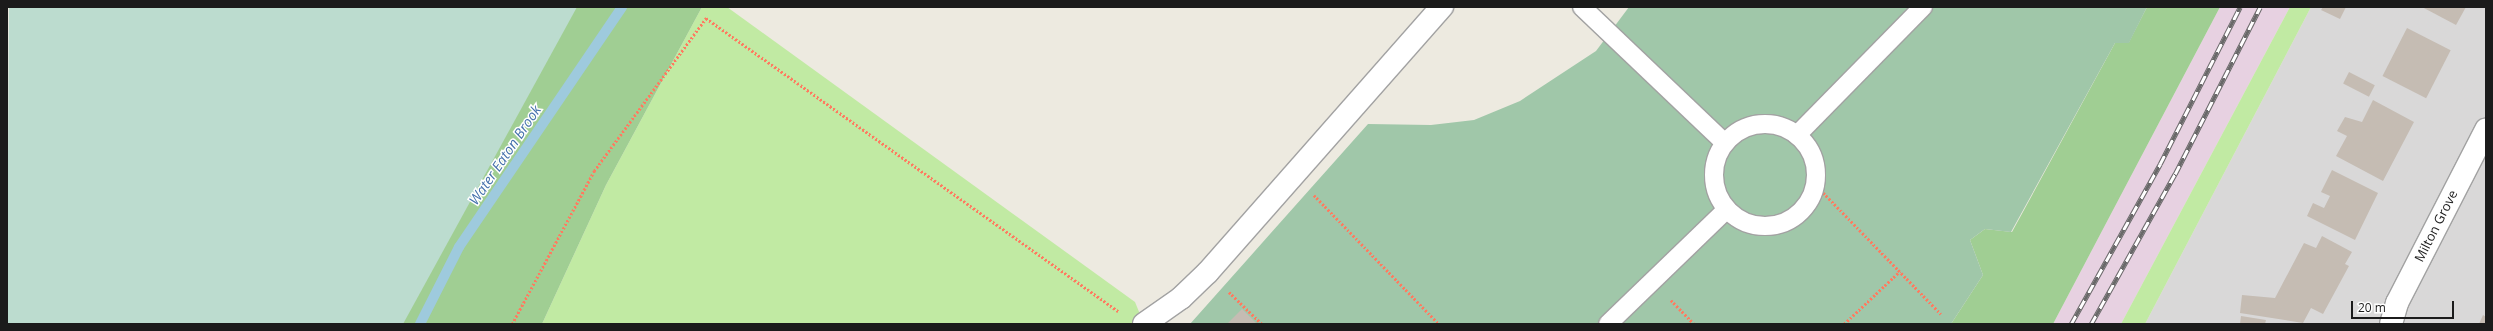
<!DOCTYPE html>
<html>
<head>
<meta charset="utf-8">
<style>
	body { margin:0 }
	#map { position:relative; width:2493px; height:331px; overflow:hidden; background:#edeae0; font-family:"Open Sans",sans-serif }
	div>[style] { position:absolute }
	.residential>* { inset:0; background:#d9d8d8 }
	.industrial>* { inset:0; background:#e7d1e1 }
	.grass>* { inset:0; background:#c1eaa3 }
	.forest>* { inset:0; background:#a0ce93 }
	.wetland>* { inset:0; background:#bcdccf }
	.cemetery>* { inset:0; background:#a0c7a9 }
	.stream>* { height:10px; margin:-5px; padding:0 5px; transform-origin:5px; border-radius:5px; background:#9ecadd }
	.building>* { inset:0; background:#c5bcb3; transform-origin:0 0 }
	.path>* { height:2.5px; margin-top:-1.25px; transform-origin:0; background:repeating-linear-gradient(90deg,#fe7b60 0 2px,transparent 0 4px) }
	.roads { filter:drop-shadow(1px 0 #a2a2a2) drop-shadow(-1px 0 #a2a2a2) drop-shadow(0 1px #a2a2a2) drop-shadow(0 -1px #a2a2a2) }
	.lane>* { height:18px; margin:-9px; padding:0 9px; transform-origin:9px; border-radius:9px; background:#fff }
	.lane>.ring { margin:-9px; padding:0; box-sizing:content-box; background:none; border:18px solid #fff; border-radius:50% }
	.street>* { height:22px; margin:-11px; padding:0 11px; transform-origin:11px; border-radius:11px; background:#fff }
	.rail>* { height:4.5px; margin-top:-2.25px; transform-origin:0; background:repeating-linear-gradient(90deg,#fff 0 9px,#696969 0 18px); box-sizing:border-box; border-block:1px solid #696969 }
	span { translate:-50% -50%; white-space:nowrap; text-align:center; line-height:1.15; -webkit-text-stroke:3px #fff; paint-order:stroke }
	.street-label { font-size:13px; color:#1b1b1b }
	.water-label { font-size:14px; color:#4672ac; font-style:italic }
	.frame { position:absolute; inset:0; border:8px solid #1b1b1b; pointer-events:none }
	.scale { position:absolute; left:2351px; top:301px; width:103px; height:18px; box-sizing:border-box; border:2px solid #1b1b1b; border-top:0; padding-left:5px; font-size:12px; line-height:14px; white-space:nowrap; color:#1b1b1b; -webkit-text-stroke:3px #fff; paint-order:stroke }
</style>
</head>
<body>
<div id="map">
	<div class="residential">
		<i style="clip-path:polygon(2311px 7px,2486px 7px,2486px 324px,2145px 324px)"></i>
	</div>
	<div class="industrial">
		<i style="clip-path:polygon(2220px 7px,2290px 7px,2121px 324px,2053px 324px)"></i>
	</div>
	<div class="grass">
		<i style="clip-path:polygon(702px 7px,727px 7px,1135px 302px,1144px 324px,542px 324px,606px 185px)"></i>
		<i style="clip-path:polygon(2290px 7px,2311px 7px,2145px 324px,2121px 324px)"></i>
	</div>
	<div class="forest">
		<i style="clip-path:polygon(534px 7px,702px 7px,606px 185px,542px 324px,394px 324px)"></i>
		<i style="clip-path:polygon(2147px 7px,2220px 7px,2053px 324px,1951px 324px,1983px 275px,1970px 240px,1985px 229px,2012px 232px,2115px 43px,2129px 42px)"></i>
	</div>
	<div class="wetland">
		<i style="clip-path:polygon(9px 7px,577px 7px,403px 324px,7px 324px)"></i>
	</div>
	<div class="cemetery">
		<i style="clip-path:polygon(1629px 7px,2147px 7px,2129px 43px,2115px 43px,2011px 232px,1985px 229px,1970px 240px,1983px 275px,1951px 324px,1190px 324px,1368px 124px,1431px 125px,1474px 120px,1520px 101px,1596px 51px)"></i>
	</div>
	<div class="stream">
		<i style="left:420px;top:324px;width:86px;rotate:-63.1deg"></i>
		<i style="left:459px;top:247px;width:290px;rotate:-55.8deg"></i>
	</div>
	<div class="building">
		<i style="clip-path:polygon(2323px 7px,2346px 7px,2340px 19px,2321px 10px)"></i>
		<i style="clip-path:polygon(2422px 7px,2466px 7px,2456px 25px)"></i>
		<i style="left:2407px;top:28px;width:49px;height:54px;rotate:27deg"></i>
		<i style="left:2349px;top:72px;width:29px;height:13px;rotate:27deg"></i>
		<i style="clip-path:polygon(2373px 100px,2414px 122px,2383px 181px,2336px 156px,2347px 136px,2337px 131px,2345px 117px,2362px 122px)"></i>
		<i style="clip-path:polygon(2332px 170px,2378px 193px,2355px 240px,2307px 216px,2313px 203px,2324px 208px,2330px 196px,2321px 192px)"></i>
		<i style="clip-path:polygon(2322px 236px,2352px 252px,2345px 264px,2349px 266px,2323px 314px,2311px 308px,2303px 323px,2240px 313px,2242px 295px,2275px 298px,2304px 243px,2316px 248px)"></i>
		<i style="clip-path:polygon(1242px 309px,1257px 324px,1227px 324px)"></i>
		<i style="clip-path:polygon(2483px 315px,2486px 317px,2486px 324px,2479px 324px)"></i>
		<i style="clip-path:polygon(2241px 316px,2266px 320px,2265px 324px,2240px 324px)"></i>
	</div>
	<div class="path">
		<i style="left:1815px;top:184px;width:181px;rotate:45.9deg"></i>
		<i style="left:1314px;top:195px;width:180px;rotate:45.9deg"></i>
		<i style="left:1229px;top:292px;width:46px;rotate:44.1deg"></i>
		<i style="left:1671px;top:300px;width:33px;rotate:46deg"></i>
		<i style="left:512px;top:324px;width:174px;rotate:-61.8deg"></i>
		<i style="left:594px;top:171px;width:190px;rotate:-53.8deg"></i>
		<i style="left:706px;top:18px;width:506px;rotate:35.42deg"></i>
		<i style="left:1844px;top:324px;width:77px;rotate:-43.4deg"></i>
	</div>
	<div class="roads">
		<div class="lane">
			<i style="left:1582px;top:7px;width:197px;rotate:43.6deg"></i>
			<i class="ring" style="left:1714px;top:124px;width:84px;height:84px"></i>
			<i style="left:1797px;top:135px;width:180px;rotate:-45.5deg"></i>
			<i style="left:1608px;top:324px;width:165px;rotate:-44deg"></i>
		</div>
		<div class="street">
			<i style="left:1144px;top:324px;width:45px;rotate:-35.1deg"></i>
			<i style="left:1181px;top:298px;width:37px;rotate:-44deg"></i>
			<i style="left:1208px;top:272px;width:354px;rotate:-48.6deg"></i>
			<i style="left:2391px;top:324px;width:22px;rotate:-74deg"></i>
			<i style="left:2397px;top:303px;width:195px;rotate:-62.8deg"></i>
		</div>
	</div>
	<div class="rail">
		<i style="left:2071px;top:324px;width:183px;rotate:-60.9deg"></i>
		<i style="left:2160px;top:164px;width:176px;rotate:-63deg"></i>
		<i style="left:2091px;top:324px;width:172px;rotate:-60.8deg"></i>
		<i style="left:2175px;top:174px;width:187px;rotate:-63deg"></i>
	</div>
	<div class="street-label">
		<span style="left:2436px;top:226px;rotate:-63deg">Milton Grove</span>
	</div>
	<div class="water-label">
		<span style="left:505px;top:155px;rotate:-56deg">Water Eaton Brook</span>
	</div>
	<div class="frame"></div>
	<div class="scale">20 m</div>
</div>
</body>
</html>
